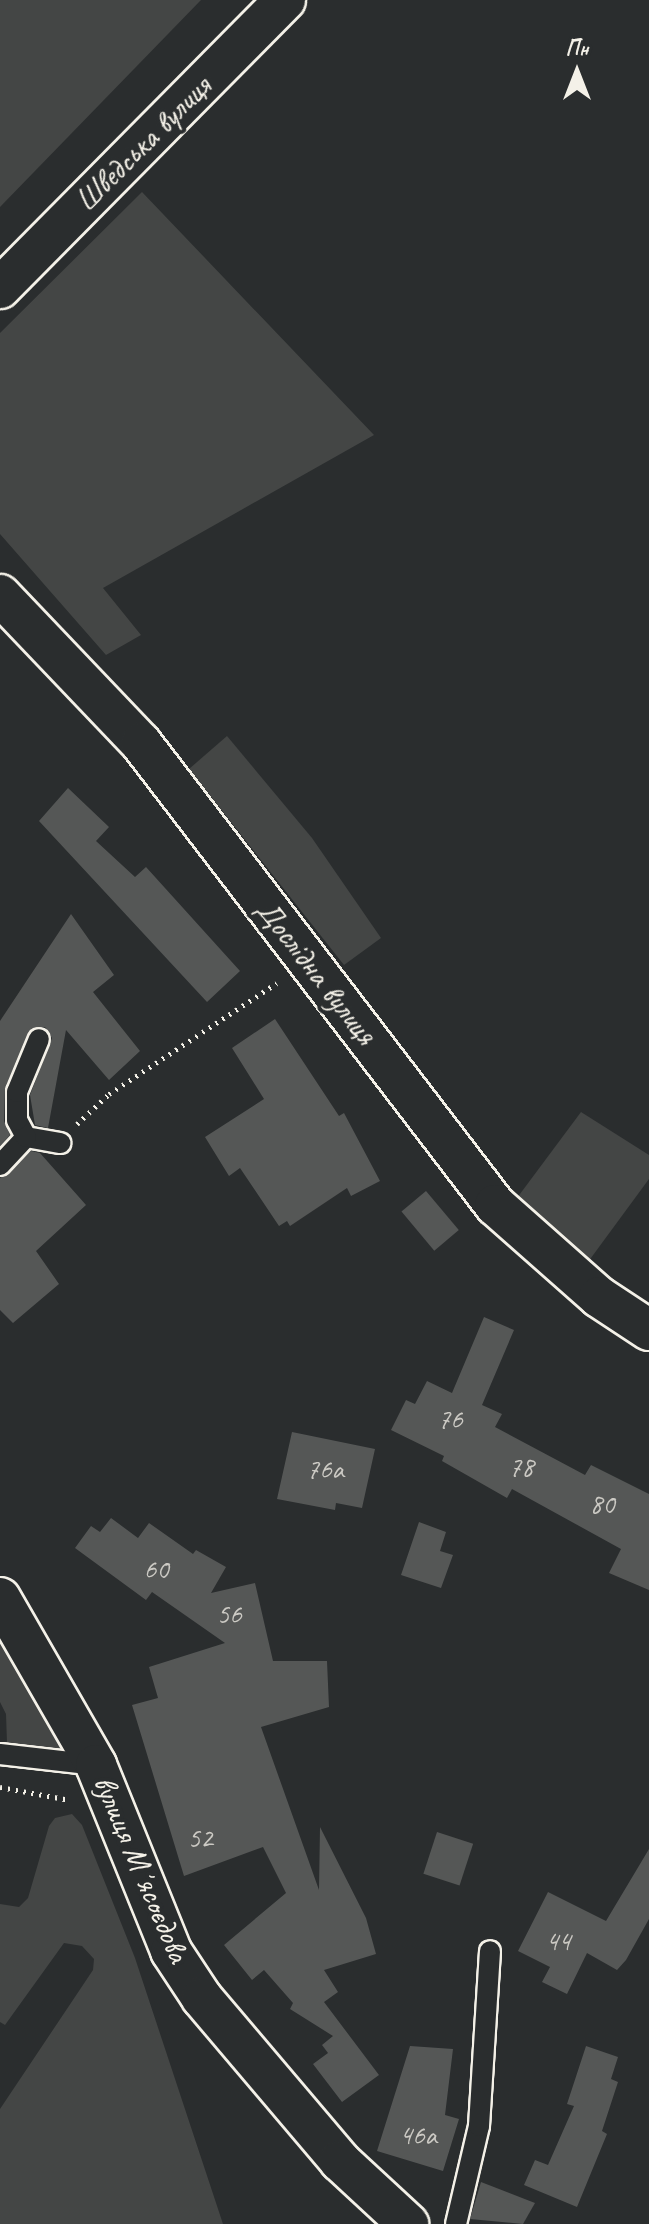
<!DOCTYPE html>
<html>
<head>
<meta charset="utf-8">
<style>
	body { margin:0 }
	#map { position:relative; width:649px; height:2224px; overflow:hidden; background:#2a2d2e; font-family:Caveat,sans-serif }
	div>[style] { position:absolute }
	.green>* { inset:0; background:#444645 }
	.building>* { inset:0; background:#555756; transform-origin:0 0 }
	.path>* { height:5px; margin-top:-2.5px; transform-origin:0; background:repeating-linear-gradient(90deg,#f4f1e8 0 2px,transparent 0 8px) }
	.roads { filter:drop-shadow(2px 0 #f4f1e8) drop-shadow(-2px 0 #f4f1e8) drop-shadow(0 2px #f4f1e8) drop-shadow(0 -2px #f4f1e8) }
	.service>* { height:20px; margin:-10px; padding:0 10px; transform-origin:10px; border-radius:10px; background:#2a2d2e }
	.minor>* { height:40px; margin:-20px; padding:0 20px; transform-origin:20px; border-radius:20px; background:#2a2d2e }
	span { translate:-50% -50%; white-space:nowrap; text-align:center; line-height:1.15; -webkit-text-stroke:8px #2a2d2e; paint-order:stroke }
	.number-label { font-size:28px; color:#cccac4 }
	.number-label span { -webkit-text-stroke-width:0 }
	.street-label { font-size:32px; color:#f4f1e8 }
	.north { position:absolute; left:537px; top:32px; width:80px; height:80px; -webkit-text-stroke:6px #2a2d2e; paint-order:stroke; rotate:0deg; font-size:22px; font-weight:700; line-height:32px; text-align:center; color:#f4f1e8 }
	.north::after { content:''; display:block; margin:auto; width:28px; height:36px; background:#f4f1e8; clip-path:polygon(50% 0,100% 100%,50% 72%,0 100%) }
</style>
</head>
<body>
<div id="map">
	<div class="green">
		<i style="clip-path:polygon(0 0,201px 0,0 207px)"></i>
		<i style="clip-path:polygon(142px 192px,374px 435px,103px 588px,141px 635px,106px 655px,0 534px,0 333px)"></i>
		<i style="clip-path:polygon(227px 736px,312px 838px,381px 938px,344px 965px,189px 769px)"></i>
		<i style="clip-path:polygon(581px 1112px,649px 1155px,649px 1179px,588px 1262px,517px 1198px)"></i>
		<i style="clip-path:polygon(0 1615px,72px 1750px,7px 1743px,6px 1714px,0 1702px)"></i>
		<i style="clip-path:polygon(72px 1814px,82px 1825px,135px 1958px,223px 2224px,0 2224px,0 2109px,93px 1970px,94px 1959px,82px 1946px,64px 1943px,5px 2025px,0 2022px,0 1904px,19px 1907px,28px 1898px,49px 1826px,55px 1818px)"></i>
	</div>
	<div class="building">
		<i style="clip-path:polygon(68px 788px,109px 827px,96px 841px,135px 877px,146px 867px,240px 971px,207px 1002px,39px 821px)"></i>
		<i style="clip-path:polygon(71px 914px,114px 975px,93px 992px,140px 1051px,109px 1080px,66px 1030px,48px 1128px,35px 1125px,30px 1095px,52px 1038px,45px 1027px,32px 1028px,5px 1088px,4px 1121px,10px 1135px,0 1146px,0 1021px)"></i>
		<i style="clip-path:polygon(275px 1019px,339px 1116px,344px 1113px,380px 1181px,351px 1196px,347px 1188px,290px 1226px,287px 1221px,279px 1226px,240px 1168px,229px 1176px,205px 1137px,264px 1099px,232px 1048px)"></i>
		<i style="clip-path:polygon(31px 1151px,40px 1153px,86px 1205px,36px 1251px,59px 1284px,13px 1323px,0 1310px,0 1178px)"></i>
		<i style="left:426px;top:1191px;width:51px;height:32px;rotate:50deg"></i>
		<i style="clip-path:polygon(484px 1317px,514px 1330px,482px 1405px,502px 1414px,495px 1427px,585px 1475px,591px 1465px,649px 1494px,649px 1590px,609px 1573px,621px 1549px,512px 1489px,507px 1498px,442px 1461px,444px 1456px,391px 1430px,406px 1400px,415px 1404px,427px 1381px,452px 1393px)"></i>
		<i style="clip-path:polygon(292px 1432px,375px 1449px,362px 1508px,336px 1503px,335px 1510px,277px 1499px)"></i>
		<i style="clip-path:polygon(111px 1518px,138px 1538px,149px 1523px,193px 1554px,196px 1550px,226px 1567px,211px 1593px,255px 1583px,273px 1661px,327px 1661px,329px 1707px,261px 1727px,319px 1890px,320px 1827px,366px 1918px,376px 1954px,324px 1970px,338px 1992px,324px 2002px,379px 2075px,342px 2102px,313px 2064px,328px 2053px,322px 2045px,333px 2036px,290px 2009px,293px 2003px,264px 1970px,252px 1980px,224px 1945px,286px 1893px,263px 1847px,184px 1876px,132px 1705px,158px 1698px,149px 1667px,225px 1643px,152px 1592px,146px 1600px,75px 1548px,91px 1526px,100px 1532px)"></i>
		<i style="clip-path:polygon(419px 1522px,446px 1532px,440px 1551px,453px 1555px,441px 1588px,401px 1575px)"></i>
		<i style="left:437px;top:1832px;width:38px;height:44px;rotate:18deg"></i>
		<i style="clip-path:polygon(649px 1849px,649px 1919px,626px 1960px,617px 1970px,587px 1953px,567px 1994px,542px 1982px,550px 1967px,518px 1951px,548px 1892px,606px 1921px)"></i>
		<i style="clip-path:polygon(410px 2046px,453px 2049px,445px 2115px,459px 2119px,443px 2171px,377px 2151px)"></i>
		<i style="clip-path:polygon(586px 2046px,618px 2057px,611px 2079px,618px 2082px,602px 2131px,607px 2134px,577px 2207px,524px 2185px,535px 2160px,548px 2165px,574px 2106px,567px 2104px)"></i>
		<i style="clip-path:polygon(481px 2182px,535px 2203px,523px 2224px,470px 2219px)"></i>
	</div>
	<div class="path">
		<i style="left:77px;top:1124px;width:44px;rotate:-43.2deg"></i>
		<i style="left:109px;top:1094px;width:201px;rotate:-33.5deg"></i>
		<i style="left:0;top:1787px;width:71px;rotate:10.5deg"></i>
	</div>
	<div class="roads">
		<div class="service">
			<i style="left:26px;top:1137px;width:35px;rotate:10deg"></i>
			<i style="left:0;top:1165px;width:38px;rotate:-47deg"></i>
			<i style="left:26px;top:1137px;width:19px;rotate:-118deg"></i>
			<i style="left:17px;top:1120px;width:28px;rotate:-90deg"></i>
			<i style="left:17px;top:1092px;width:57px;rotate:-67.5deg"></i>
			<i style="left:0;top:1754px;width:97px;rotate:6.5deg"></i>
			<i style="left:456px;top:2224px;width:101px;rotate:-76.8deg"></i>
			<i style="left:479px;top:2126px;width:175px;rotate:-86.4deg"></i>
		</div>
		<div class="minor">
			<i style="left:0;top:288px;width:405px;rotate:-45.3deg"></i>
			<i style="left:0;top:595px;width:204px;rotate:46.4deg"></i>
			<i style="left:141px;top:743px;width:582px;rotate:52.54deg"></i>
			<i style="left:495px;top:1205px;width:139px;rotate:41.5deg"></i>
			<i style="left:599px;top:1297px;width:60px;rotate:33.4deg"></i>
			<i style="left:0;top:1598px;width:193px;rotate:60.1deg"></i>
			<i style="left:96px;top:1765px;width:201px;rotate:68deg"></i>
			<i style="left:171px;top:1951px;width:56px;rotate:56.6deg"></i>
			<i style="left:202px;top:1998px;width:214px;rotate:49.7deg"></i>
			<i style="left:340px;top:2161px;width:93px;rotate:42.8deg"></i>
		</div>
	</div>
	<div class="number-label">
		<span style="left:450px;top:1419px">76</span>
		<span style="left:521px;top:1467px">78</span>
		<span style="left:325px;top:1469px">76а</span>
		<span style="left:602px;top:1504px">80</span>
		<span style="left:156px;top:1569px">60</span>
		<span style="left:229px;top:1614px">56</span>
		<span style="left:200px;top:1838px">52</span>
		<span style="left:558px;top:1941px">44</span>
		<span style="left:418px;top:2135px">46а</span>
	</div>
	<div class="street-label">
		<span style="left:143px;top:144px;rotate:-45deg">Шведська вулиця</span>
		<span style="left:316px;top:972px;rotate:52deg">Дослідна вулиця</span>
		<span style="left:141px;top:1869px;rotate:67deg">вулиця Мʼясоєдова</span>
	</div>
	<div class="north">Пн</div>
</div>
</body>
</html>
